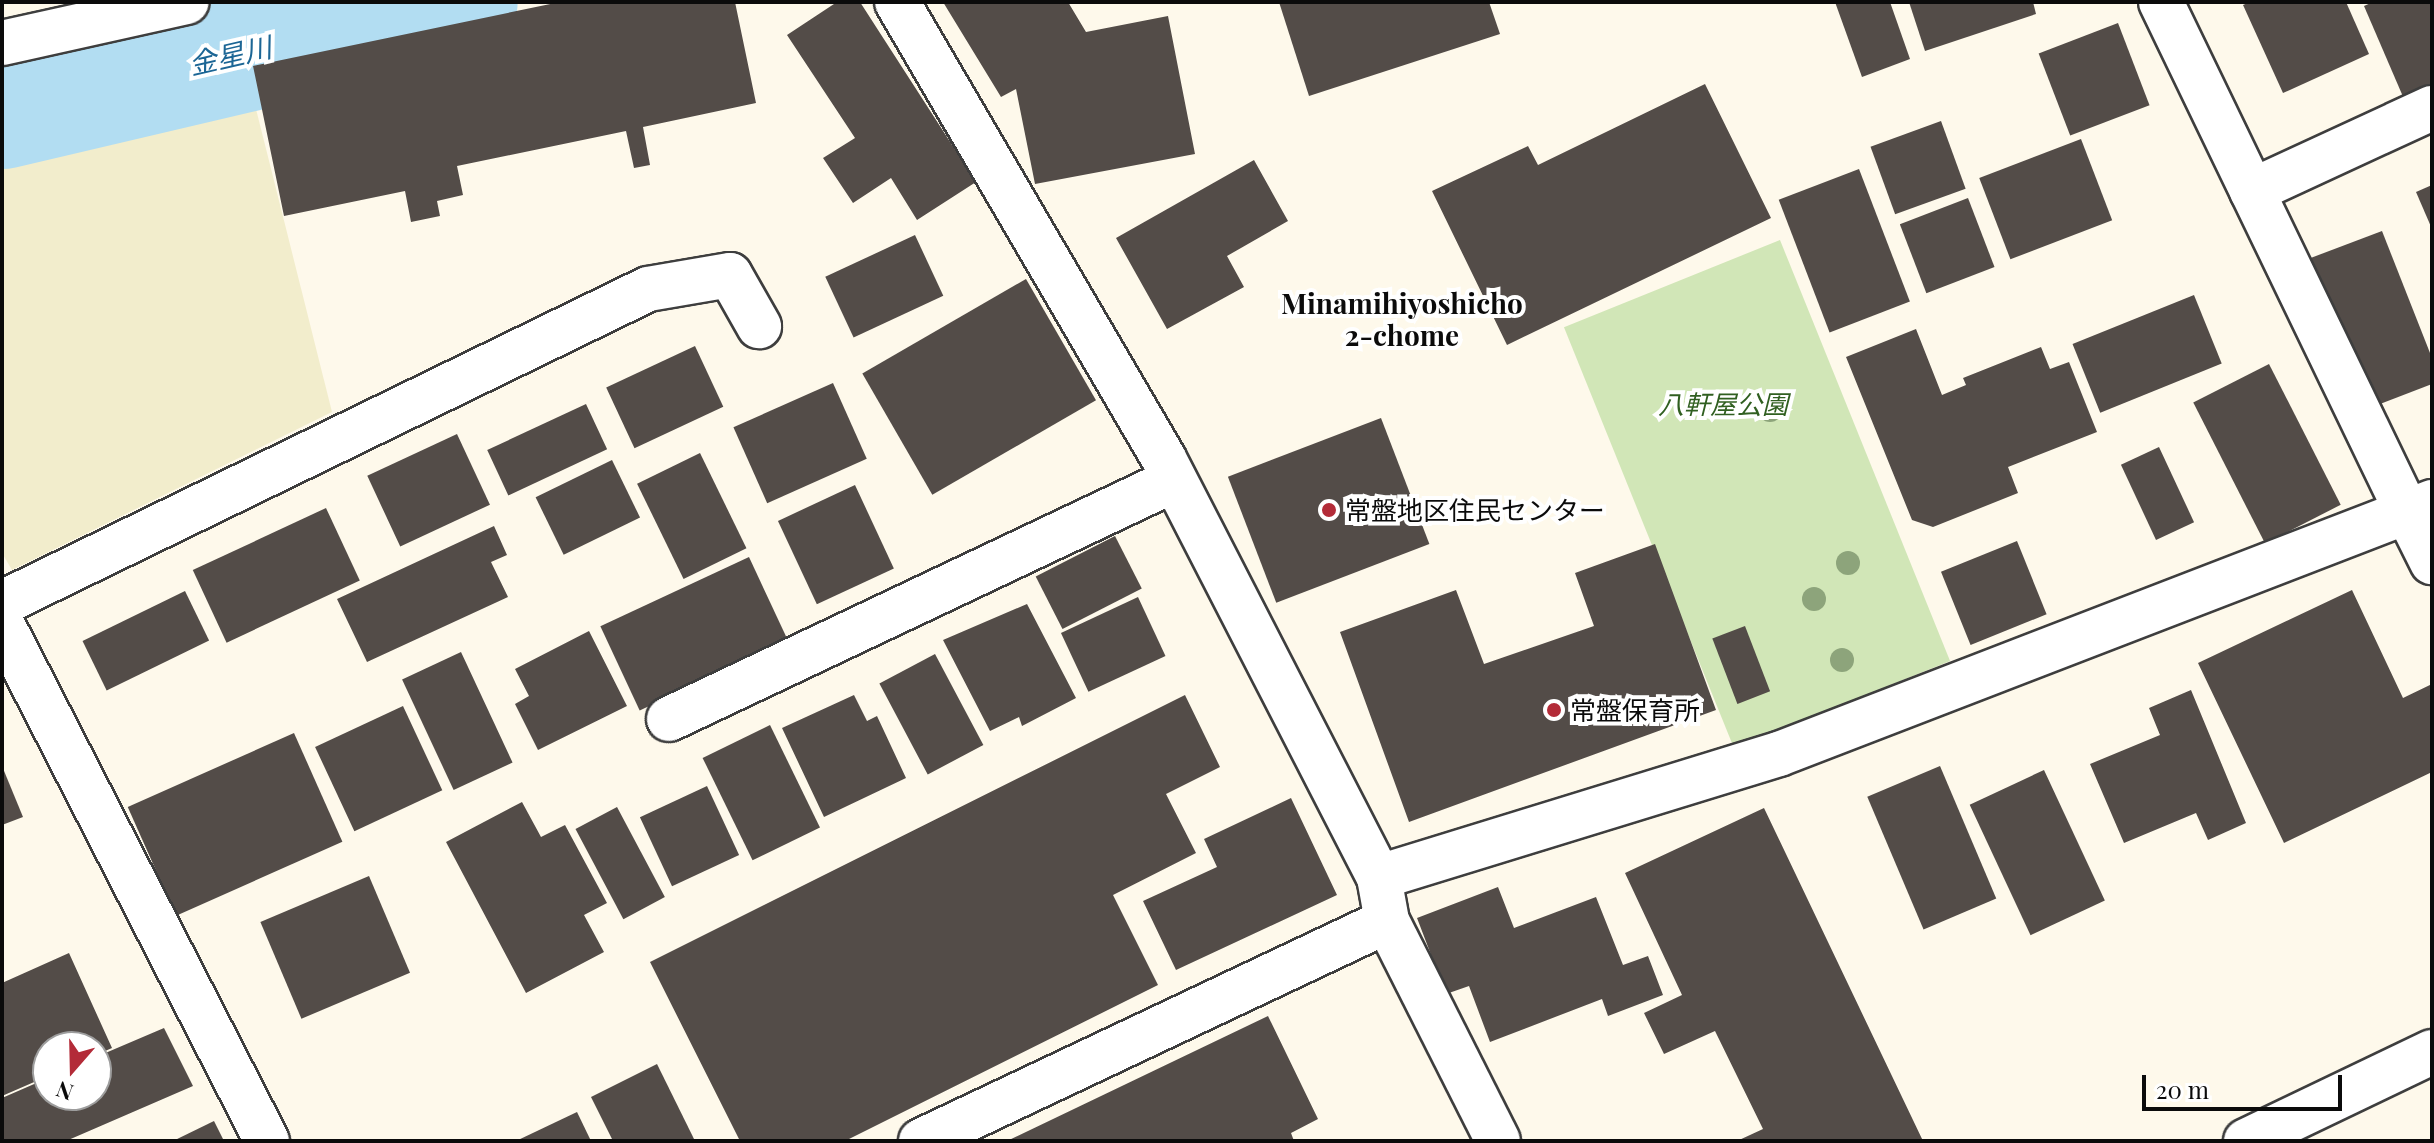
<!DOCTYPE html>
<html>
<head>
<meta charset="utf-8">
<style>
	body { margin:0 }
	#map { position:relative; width:2434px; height:1143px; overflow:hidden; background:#fef9eb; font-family:"Playfair Display","Noto Sans JP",serif }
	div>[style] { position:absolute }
	.farmland>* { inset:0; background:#f2edcc }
	.green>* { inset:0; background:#d1e6b7; transform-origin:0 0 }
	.river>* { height:120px; margin:-60px; padding:0 60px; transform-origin:60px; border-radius:60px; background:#b2ddf2 }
	.building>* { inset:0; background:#534c48; transform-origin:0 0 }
	.roads { filter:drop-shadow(2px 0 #3e3e3e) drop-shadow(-2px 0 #3e3e3e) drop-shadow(0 2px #3e3e3e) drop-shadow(0 -2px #3e3e3e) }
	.minor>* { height:44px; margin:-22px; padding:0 22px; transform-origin:22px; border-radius:22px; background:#fff }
	.tertiary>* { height:44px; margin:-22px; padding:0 22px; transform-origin:22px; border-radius:22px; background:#fff }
	.trees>* { width:24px; height:24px; margin:-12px; border-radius:50%; background:#8da47b }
	.dots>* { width:22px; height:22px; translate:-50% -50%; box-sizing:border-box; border:4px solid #fff; border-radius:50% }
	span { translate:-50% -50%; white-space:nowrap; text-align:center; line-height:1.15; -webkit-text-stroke:8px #fff; paint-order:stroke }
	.park-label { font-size:26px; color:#305f20; font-style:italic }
	.poi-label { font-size:26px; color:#0b0b0b }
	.left { translate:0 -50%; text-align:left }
	.water-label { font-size:28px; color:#1c6695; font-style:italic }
	.neighbourhood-label { font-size:28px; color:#0b0b0b; font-weight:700 }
	.frame { position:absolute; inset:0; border:4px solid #0b0b0b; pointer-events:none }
	.north { position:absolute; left:32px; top:1031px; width:80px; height:80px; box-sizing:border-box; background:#fff; border:2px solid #9d9d9d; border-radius:50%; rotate:200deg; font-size:22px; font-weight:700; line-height:32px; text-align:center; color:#0b0b0b }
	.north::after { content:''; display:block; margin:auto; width:28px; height:36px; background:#b32b38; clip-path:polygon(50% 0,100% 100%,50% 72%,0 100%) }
	.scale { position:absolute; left:2142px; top:1075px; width:200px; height:36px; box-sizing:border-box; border:4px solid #0b0b0b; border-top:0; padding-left:10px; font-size:24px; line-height:28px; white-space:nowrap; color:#0b0b0b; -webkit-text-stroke:6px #fff; paint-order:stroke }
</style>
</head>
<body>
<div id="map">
	<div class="farmland">
		<i style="clip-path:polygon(245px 65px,332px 412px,12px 570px,2px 553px,2px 121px)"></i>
	</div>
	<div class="green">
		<i style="left:1780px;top:240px;width:454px;height:233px;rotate:68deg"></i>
	</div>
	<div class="river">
		<i style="left:2px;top:109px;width:468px;rotate:-13.2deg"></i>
	</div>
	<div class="building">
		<i style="clip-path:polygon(560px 2px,735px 2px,756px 103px,643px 127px,650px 165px,634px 168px,626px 131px,457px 166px,463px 195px,437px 201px,440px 216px,411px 222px,405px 191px,284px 216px,253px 66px)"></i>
		<i style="clip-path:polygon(837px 2px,860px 2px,976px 182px,917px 220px,891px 178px,853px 203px,823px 158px,855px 138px,787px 35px)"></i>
		<i style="clip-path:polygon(943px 2px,1068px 2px,1086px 32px,1168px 16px,1195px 154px,1035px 184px,1016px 89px,1001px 97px)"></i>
		<i style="clip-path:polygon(1279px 2px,1489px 2px,1500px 34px,1309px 96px)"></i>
		<i style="clip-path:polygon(1835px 2px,1890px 2px,1910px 59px,1862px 77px)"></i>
		<i style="clip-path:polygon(1909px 2px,2033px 2px,2036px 14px,1925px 51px)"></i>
		<i style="clip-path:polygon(2250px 2px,2346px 2px,2369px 54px,2283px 93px,2243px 5px)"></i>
		<i style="clip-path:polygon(2373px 2px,2432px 2px,2432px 88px,2404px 99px,2364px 6px)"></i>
		<i style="left:2118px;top:23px;width:88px;height:85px;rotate:69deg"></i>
		<i style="clip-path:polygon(1705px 84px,1771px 218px,1507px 345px,1432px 191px,1528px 146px,1538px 165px)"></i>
		<i style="left:1941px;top:121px;width:72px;height:75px;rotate:70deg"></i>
		<i style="left:2081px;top:139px;width:87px;height:109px;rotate:69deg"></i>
		<i style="clip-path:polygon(1254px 160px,1288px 221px,1227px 256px,1244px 287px,1167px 329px,1116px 238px)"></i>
		<i style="left:1859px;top:169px;width:142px;height:86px;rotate:69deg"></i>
		<i style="clip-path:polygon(2432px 185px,2432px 229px,2416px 192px)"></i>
		<i style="left:1968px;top:198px;width:74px;height:73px;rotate:69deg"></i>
		<i style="clip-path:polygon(2382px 231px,2432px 358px,2432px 384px,2367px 409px,2308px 259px)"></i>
		<i style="left:915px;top:235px;width:67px;height:99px;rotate:65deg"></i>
		<i style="left:1026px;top:279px;width:140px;height:189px;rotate:60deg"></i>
		<i style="left:2194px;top:295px;width:74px;height:131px;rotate:68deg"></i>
		<i style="clip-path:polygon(1916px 329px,1942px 395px,1966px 385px,1963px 378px,2041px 347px,2050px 369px,2069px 362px,2097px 432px,2008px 467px,2018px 493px,1933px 527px,1912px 520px,1846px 357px)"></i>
		<i style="left:695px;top:346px;width:67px;height:98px;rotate:65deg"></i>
		<i style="left:2269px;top:364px;width:158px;height:85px;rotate:63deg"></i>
		<i style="left:833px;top:383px;width:83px;height:109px;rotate:66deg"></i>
		<i style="left:586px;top:404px;width:50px;height:109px;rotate:65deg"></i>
		<i style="left:1381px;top:418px;width:135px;height:164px;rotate:69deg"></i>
		<i style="left:457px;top:434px;width:78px;height:99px;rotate:65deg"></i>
		<i style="left:2159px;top:447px;width:83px;height:42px;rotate:65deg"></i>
		<i style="left:700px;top:453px;width:106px;height:70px;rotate:64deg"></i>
		<i style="left:612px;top:460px;width:64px;height:85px;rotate:64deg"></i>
		<i style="left:855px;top:485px;width:92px;height:85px;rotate:65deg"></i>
		<i style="left:326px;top:508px;width:80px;height:147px;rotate:65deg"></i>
		<i style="clip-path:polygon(494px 526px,507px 555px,491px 562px,508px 597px,367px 662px,337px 599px)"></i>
		<i style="left:1115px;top:536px;width:59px;height:89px;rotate:63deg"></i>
		<i style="left:2017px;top:541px;width:79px;height:82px;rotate:68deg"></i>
		<i style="clip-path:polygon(1655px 544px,1716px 710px,1409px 822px,1340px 632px,1456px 590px,1484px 664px,1594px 626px,1575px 573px)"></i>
		<i style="left:749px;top:557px;width:93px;height:164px;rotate:65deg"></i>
		<i style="clip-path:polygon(2352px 590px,2403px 698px,2432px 684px,2432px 772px,2284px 843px,2198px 663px)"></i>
		<i style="left:185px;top:591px;width:55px;height:114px;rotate:64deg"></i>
		<i style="left:1138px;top:597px;width:65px;height:85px;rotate:65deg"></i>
		<i style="clip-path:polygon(1027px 604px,1076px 698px,1022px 726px,1019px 717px,990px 731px,943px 640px)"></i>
		<i style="left:1745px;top:626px;width:70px;height:35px;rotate:69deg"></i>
		<i style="clip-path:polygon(589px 631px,627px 706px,538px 750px,515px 704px,529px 696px,515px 669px)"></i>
		<i style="left:461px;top:652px;width:122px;height:65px;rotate:65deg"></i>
		<i style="left:935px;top:654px;width:103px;height:63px;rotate:62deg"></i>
		<i style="clip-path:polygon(2191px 690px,2246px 823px,2208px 840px,2196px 813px,2124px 843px,2090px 764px,2160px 735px,2149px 708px)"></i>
		<i style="clip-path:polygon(854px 695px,867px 721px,877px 716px,906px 778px,824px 817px,782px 728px)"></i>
		<i style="clip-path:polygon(1185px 695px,1220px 767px,1166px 794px,1196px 853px,1113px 895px,1158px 985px,845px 1141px,740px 1141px,650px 962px)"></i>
		<i style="left:403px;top:706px;width:93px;height:97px;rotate:65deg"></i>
		<i style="left:770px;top:725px;width:114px;height:75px;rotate:64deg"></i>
		<i style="left:294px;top:733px;width:119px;height:182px;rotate:66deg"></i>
		<i style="clip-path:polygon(2px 766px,23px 817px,2px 825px)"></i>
		<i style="left:1940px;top:766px;width:144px;height:79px;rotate:67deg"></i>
		<i style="left:2044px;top:770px;width:144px;height:82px;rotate:65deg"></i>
		<i style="left:707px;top:786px;width:76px;height:74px;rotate:65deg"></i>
		<i style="clip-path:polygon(1291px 798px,1337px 895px,1176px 970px,1143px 901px,1217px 867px,1204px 839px)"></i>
		<i style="clip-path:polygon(522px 802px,541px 837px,565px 825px,607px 903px,584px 915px,604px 952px,526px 993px,446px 842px)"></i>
		<i style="left:617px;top:807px;width:102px;height:47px;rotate:62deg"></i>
		<i style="clip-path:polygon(1764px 808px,1923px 1141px,1737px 1141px,1763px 1129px,1715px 1031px,1664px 1054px,1644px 1013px,1682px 995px,1625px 873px)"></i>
		<i style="left:369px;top:876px;width:105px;height:118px;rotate:67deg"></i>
		<i style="clip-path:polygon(1498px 887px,1514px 928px,1596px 897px,1623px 965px,1648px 956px,1663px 995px,1608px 1016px,1602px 999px,1490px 1042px,1469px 986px,1446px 994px,1417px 918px)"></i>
		<i style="clip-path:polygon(69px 953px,112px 1048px,96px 1055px,96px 1047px,48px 1047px,48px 1076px,2px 1096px,2px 983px)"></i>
		<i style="clip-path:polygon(1268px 1016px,1318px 1119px,1291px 1133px,1294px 1141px,1007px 1141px)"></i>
		<i style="clip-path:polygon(164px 1028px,193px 1086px,66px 1141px,2px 1141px,2px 1098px,48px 1078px,48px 1095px,96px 1095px,96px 1057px)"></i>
		<i style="clip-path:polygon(657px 1064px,695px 1141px,613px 1141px,591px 1097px)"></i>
		<i style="clip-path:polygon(577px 1112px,591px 1141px,516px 1141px)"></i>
		<i style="clip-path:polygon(214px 1121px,224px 1141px,173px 1141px)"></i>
	</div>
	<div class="roads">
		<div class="minor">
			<i style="left:897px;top:2px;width:529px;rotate:59.7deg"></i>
			<i style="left:1164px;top:459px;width:470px;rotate:62.8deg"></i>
			<i style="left:1379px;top:877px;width:45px;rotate:79.7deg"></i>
			<i style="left:1387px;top:921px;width:246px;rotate:63.2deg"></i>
			<i style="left:2161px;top:2px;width:568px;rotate:64.25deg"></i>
			<i style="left:2px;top:43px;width:189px;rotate:-12.5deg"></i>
			<i style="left:2252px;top:191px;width:198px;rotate:-24.8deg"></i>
			<i style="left:2px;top:603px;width:718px;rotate:-25.92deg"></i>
			<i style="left:648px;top:289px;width:83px;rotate:-9.7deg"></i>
			<i style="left:730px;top:275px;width:59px;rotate:60.4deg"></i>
			<i style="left:2px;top:624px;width:581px;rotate:62.86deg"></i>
			<i style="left:669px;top:719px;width:559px;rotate:-25.33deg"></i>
			<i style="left:1379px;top:877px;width:418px;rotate:-17.1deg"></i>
			<i style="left:1779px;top:754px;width:700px;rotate:-21.1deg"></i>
			<i style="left:921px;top:1141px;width:515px;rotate:-25.27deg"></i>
			<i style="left:2246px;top:1141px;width:206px;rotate:-25.6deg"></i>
		</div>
		<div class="tertiary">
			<i style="left:2408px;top:514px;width:54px;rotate:63.4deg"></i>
		</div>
	</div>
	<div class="trees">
		<i style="left:1770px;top:410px"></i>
		<i style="left:1848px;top:563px"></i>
		<i style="left:1814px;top:599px"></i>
		<i style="left:1842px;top:660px"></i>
	</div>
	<div class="dots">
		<i style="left:1329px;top:510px;background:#b32b38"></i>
		<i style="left:1554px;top:710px;background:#b32b38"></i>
	</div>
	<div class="park-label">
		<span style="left:1723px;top:404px">八軒屋公園</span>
	</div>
	<div class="poi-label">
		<span class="left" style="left:1345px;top:510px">常盤地区住民センター</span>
		<span class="left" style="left:1570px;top:710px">常盤保育所</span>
	</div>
	<div class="water-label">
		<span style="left:230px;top:55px;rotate:-13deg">金星川</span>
	</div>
	<div class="neighbourhood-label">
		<span style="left:1402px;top:319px">Minamihiyoshicho<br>2-chome</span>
	</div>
	<div class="frame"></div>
	<div class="north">N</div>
	<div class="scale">20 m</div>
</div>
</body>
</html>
